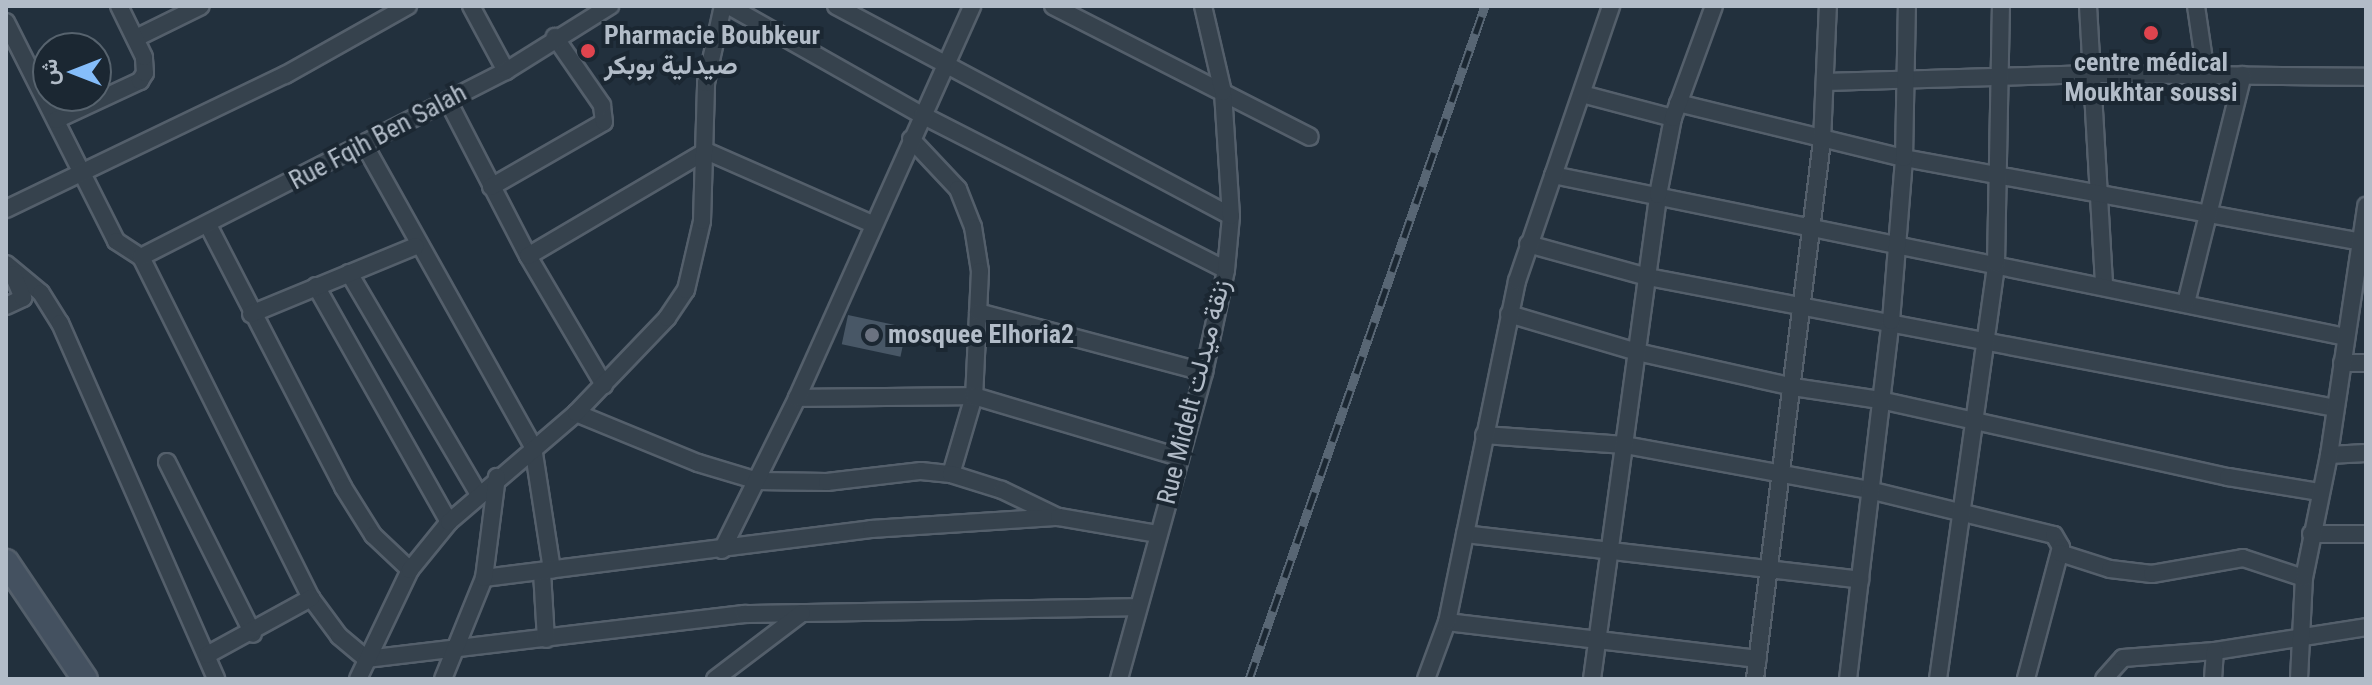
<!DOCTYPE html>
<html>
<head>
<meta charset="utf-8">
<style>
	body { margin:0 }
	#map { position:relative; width:2372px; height:685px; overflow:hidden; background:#22303d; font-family:"Roboto Condensed",Vazirmatn,sans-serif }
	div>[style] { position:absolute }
	.building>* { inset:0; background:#485766; transform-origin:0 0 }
	.roads { filter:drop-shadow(2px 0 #545f6b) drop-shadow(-2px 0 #545f6b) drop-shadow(0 2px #545f6b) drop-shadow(0 -2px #545f6b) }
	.street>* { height:16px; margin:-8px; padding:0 8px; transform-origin:8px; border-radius:8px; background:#36424d }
	.secondary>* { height:24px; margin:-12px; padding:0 12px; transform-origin:12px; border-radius:12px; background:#445160 }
	.rail>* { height:9px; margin-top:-4.5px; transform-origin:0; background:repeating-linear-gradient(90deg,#1b2732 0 18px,#586674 0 36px); box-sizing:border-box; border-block:2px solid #586674 }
	.dots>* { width:22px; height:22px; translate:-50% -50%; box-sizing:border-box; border:4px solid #1b2732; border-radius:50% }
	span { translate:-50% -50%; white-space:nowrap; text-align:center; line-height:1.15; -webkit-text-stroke:8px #1b2732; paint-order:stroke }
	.poi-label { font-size:26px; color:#b2bcc8; font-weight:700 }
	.left { translate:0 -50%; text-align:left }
	.street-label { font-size:26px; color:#b2bcc8 }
	.frame { position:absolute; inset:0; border:8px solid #b2bcc8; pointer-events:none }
	.north { position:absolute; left:32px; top:32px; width:80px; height:80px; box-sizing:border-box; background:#1b2732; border:2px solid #57636e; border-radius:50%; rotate:270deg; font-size:22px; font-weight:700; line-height:32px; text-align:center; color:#b2bcc8 }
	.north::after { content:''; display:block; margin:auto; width:28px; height:36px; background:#85bdfa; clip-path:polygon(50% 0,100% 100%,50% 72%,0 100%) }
</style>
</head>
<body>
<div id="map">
	<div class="building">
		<i style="left:848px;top:315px;width:60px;height:30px;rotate:12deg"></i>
	</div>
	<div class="roads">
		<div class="street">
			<i style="left:471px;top:6px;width:74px;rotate:61.7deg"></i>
			<i style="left:729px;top:6px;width:222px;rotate:29.5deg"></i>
			<i style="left:922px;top:115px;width:341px;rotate:27deg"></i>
			<i style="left:836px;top:6px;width:447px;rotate:28deg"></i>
			<i style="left:1053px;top:6px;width:288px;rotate:27deg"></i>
			<i style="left:2088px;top:6px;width:281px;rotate:86.7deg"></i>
			<i style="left:2196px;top:6px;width:69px;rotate:81.6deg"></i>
			<i style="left:6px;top:22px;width:245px;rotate:63.3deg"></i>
			<i style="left:116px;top:241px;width:30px;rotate:33deg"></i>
			<i style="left:136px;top:38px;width:72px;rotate:-26.2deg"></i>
			<i style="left:1825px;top:82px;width:270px;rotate:-1.7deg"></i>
			<i style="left:2095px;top:74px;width:271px;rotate:0.6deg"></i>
			<i style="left:1582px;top:94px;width:94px;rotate:14.8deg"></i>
			<i style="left:448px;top:101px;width:174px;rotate:62.7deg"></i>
			<i style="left:528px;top:256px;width:150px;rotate:59.5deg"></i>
			<i style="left:1678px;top:103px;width:233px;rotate:13.7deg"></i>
			<i style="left:1904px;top:158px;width:465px;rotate:10.4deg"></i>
			<i style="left:56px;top:120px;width:93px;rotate:-24.9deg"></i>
			<i style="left:140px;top:81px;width:9px;rotate:-58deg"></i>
			<i style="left:145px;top:73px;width:16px;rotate:-94deg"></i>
			<i style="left:144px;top:57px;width:57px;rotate:-116.1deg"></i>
			<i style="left:911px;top:139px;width:69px;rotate:46.8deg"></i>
			<i style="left:958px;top:189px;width:41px;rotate:68.5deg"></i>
			<i style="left:973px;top:227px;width:45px;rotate:81deg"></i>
			<i style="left:980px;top:271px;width:125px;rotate:92.7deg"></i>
			<i style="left:974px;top:396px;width:81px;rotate:106.4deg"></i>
			<i style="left:365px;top:146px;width:345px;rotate:60.8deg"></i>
			<i style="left:533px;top:447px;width:124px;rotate:81.2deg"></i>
			<i style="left:1553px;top:175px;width:809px;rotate:11.55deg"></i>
			<i style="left:491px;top:187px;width:130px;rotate:-29.9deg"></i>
			<i style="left:604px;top:122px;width:17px;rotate:-97deg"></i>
			<i style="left:602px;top:105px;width:83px;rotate:-124.7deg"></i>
			<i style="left:6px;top:209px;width:310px;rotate:-25.7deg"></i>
			<i style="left:285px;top:75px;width:141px;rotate:-29.3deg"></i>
			<i style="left:208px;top:225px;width:295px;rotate:62.7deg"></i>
			<i style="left:343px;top:487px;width:57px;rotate:58deg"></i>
			<i style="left:373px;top:535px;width:51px;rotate:43.4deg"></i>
			<i style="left:1528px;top:244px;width:124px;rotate:15.4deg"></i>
			<i style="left:1648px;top:277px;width:699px;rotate:10.8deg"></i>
			<i style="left:528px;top:256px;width:207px;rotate:-30.5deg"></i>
			<i style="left:706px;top:151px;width:181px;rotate:23.7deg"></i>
			<i style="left:141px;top:257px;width:381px;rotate:63.5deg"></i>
			<i style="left:311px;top:598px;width:47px;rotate:53.6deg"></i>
			<i style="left:339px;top:636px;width:35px;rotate:40deg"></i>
			<i style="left:366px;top:659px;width:381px;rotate:-6.8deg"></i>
			<i style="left:744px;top:614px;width:393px;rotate:-1deg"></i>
			<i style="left:141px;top:257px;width:410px;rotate:-27deg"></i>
			<i style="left:506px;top:71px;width:123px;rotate:-32deg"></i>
			<i style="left:6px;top:264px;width:45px;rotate:39.6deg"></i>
			<i style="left:41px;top:293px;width:36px;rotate:58deg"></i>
			<i style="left:60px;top:323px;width:389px;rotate:66.3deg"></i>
			<i style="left:349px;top:273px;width:255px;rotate:59.6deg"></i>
			<i style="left:316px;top:286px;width:271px;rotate:60.6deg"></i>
			<i style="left:2186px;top:303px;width:235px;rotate:-76deg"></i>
			<i style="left:6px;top:306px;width:19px;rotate:-25deg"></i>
			<i style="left:23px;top:298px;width:26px;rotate:-113deg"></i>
			<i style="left:978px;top:312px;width:234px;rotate:14.9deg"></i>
			<i style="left:251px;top:314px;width:178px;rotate:-22.4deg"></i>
			<i style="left:1509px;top:314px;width:134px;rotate:16.5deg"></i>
			<i style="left:1637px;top:352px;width:160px;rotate:12.6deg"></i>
			<i style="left:1793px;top:387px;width:88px;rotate:8.5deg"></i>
			<i style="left:1880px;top:400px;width:356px;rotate:12.5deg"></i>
			<i style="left:2228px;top:477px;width:93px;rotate:9.3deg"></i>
			<i style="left:2342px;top:363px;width:24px"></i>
			<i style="left:797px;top:398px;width:177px;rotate:-0.6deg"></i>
			<i style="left:974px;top:396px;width:214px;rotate:16.6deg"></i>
			<i style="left:576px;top:413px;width:132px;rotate:22.3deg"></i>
			<i style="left:698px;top:463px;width:63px;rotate:16.7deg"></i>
			<i style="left:758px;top:481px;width:69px;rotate:0.8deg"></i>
			<i style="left:827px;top:482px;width:95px;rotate:-6.7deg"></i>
			<i style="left:921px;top:471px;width:30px;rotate:6deg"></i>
			<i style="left:951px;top:474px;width:53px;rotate:17.4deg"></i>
			<i style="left:1002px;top:490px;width:62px;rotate:25.7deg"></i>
			<i style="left:1484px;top:435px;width:141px;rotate:4.1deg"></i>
			<i style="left:1625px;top:445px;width:248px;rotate:10.4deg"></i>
			<i style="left:1869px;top:490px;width:190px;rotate:13.7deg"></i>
			<i style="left:2054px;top:535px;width:14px;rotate:60deg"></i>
			<i style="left:2061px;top:547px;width:137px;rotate:104.9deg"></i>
			<i style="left:2329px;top:455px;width:37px;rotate:-3deg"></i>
			<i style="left:167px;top:462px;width:192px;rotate:63.4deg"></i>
			<i style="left:1465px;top:534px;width:398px;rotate:6.6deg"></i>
			<i style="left:2311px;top:534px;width:55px"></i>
			<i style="left:722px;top:550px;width:169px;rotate:-63.7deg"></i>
			<i style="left:797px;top:398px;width:429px;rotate:-65.9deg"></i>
			<i style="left:2060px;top:553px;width:52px;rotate:17.7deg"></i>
			<i style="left:2110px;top:569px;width:42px;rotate:6.8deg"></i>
			<i style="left:2152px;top:574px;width:92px;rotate:-10deg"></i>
			<i style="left:2243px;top:558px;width:64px;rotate:18.2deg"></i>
			<i style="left:542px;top:572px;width:67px;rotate:86.6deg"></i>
			<i style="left:484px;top:578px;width:390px;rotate:-7.2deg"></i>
			<i style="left:871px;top:529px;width:188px;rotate:-3.7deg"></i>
			<i style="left:1059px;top:517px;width:99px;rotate:9.8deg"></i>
			<i style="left:1447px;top:622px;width:313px;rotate:6.8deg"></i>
			<i style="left:207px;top:655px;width:119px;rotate:-28.7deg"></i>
			<i style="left:358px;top:679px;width:121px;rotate:-64.5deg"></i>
			<i style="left:410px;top:570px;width:62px;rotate:-50.9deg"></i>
			<i style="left:449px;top:522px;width:167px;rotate:-40.6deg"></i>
			<i style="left:576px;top:413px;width:132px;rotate:-46.2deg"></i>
			<i style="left:667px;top:318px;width:34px;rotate:-56deg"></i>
			<i style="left:686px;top:290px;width:71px;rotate:-76.9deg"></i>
			<i style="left:702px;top:221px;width:138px;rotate:-88.3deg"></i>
			<i style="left:706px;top:83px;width:79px;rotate:-77.6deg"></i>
			<i style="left:443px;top:679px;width:109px;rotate:-67.9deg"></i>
			<i style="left:484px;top:578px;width:102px;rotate:-82.7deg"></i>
			<i style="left:715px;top:679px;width:109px;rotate:-37.2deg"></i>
			<i style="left:1119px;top:679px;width:319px;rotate:-74.5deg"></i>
			<i style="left:1204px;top:372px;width:104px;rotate:-77.8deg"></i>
			<i style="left:1226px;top:270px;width:54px;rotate:-84.7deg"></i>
			<i style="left:1231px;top:216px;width:124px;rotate:-93.7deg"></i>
			<i style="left:1223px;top:92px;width:88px;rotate:-103.1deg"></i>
			<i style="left:1426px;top:679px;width:61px;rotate:-69.8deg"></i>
			<i style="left:1447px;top:622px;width:348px;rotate:-78.4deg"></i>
			<i style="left:1517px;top:281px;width:291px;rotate:-71.1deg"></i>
			<i style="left:1592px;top:679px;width:488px;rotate:-82.2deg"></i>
			<i style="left:1658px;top:195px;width:78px;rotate:-79deg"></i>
			<i style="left:1673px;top:118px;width:119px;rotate:-69.9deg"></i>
			<i style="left:1755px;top:679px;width:542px;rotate:-82.9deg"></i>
			<i style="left:1822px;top:141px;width:135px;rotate:-87.5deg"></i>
			<i style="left:1848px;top:679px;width:361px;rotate:-83.2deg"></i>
			<i style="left:1891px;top:321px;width:164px;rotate:-85.4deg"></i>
			<i style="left:1904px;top:158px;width:152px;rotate:-88.9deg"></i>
			<i style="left:1938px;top:679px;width:419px;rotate:-82deg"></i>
			<i style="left:1996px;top:264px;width:258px;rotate:-88.9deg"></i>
			<i style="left:2104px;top:679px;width:28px;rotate:-48deg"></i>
			<i style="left:2123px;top:658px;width:92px;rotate:-4.4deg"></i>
			<i style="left:2215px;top:651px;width:153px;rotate:-9deg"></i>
			<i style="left:2213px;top:679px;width:28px;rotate:-86deg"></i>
			<i style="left:2299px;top:679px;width:101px;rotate:-87.2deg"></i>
			<i style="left:2304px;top:578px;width:126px;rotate:-78.5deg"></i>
			<i style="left:2329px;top:455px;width:252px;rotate:-81.5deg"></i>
		</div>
		<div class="secondary">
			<i style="left:6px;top:562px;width:141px;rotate:56deg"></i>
		</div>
	</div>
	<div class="rail">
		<i style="left:1249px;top:679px;width:713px;rotate:-70.68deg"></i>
	</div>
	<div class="dots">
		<i style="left:2151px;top:33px;background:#e0444e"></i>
		<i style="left:588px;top:51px;background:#e0444e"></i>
		<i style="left:872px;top:335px;background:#6b7280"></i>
	</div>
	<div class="poi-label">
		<span class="left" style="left:604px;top:51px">Pharmacie Boubkeur<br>صيدلية بوبكر</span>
		<span style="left:2151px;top:78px">centre médical<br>Moukhtar soussi</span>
		<span class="left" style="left:888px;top:335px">mosquee Elhoria2</span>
	</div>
	<div class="street-label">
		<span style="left:378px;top:137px;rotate:-28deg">Rue Fqih Ben Salah</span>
		<span style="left:1194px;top:392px;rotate:-76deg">Rue Midelt زنقة ميدلت</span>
	</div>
	<div class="frame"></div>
	<div class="north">ش</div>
</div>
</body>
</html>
